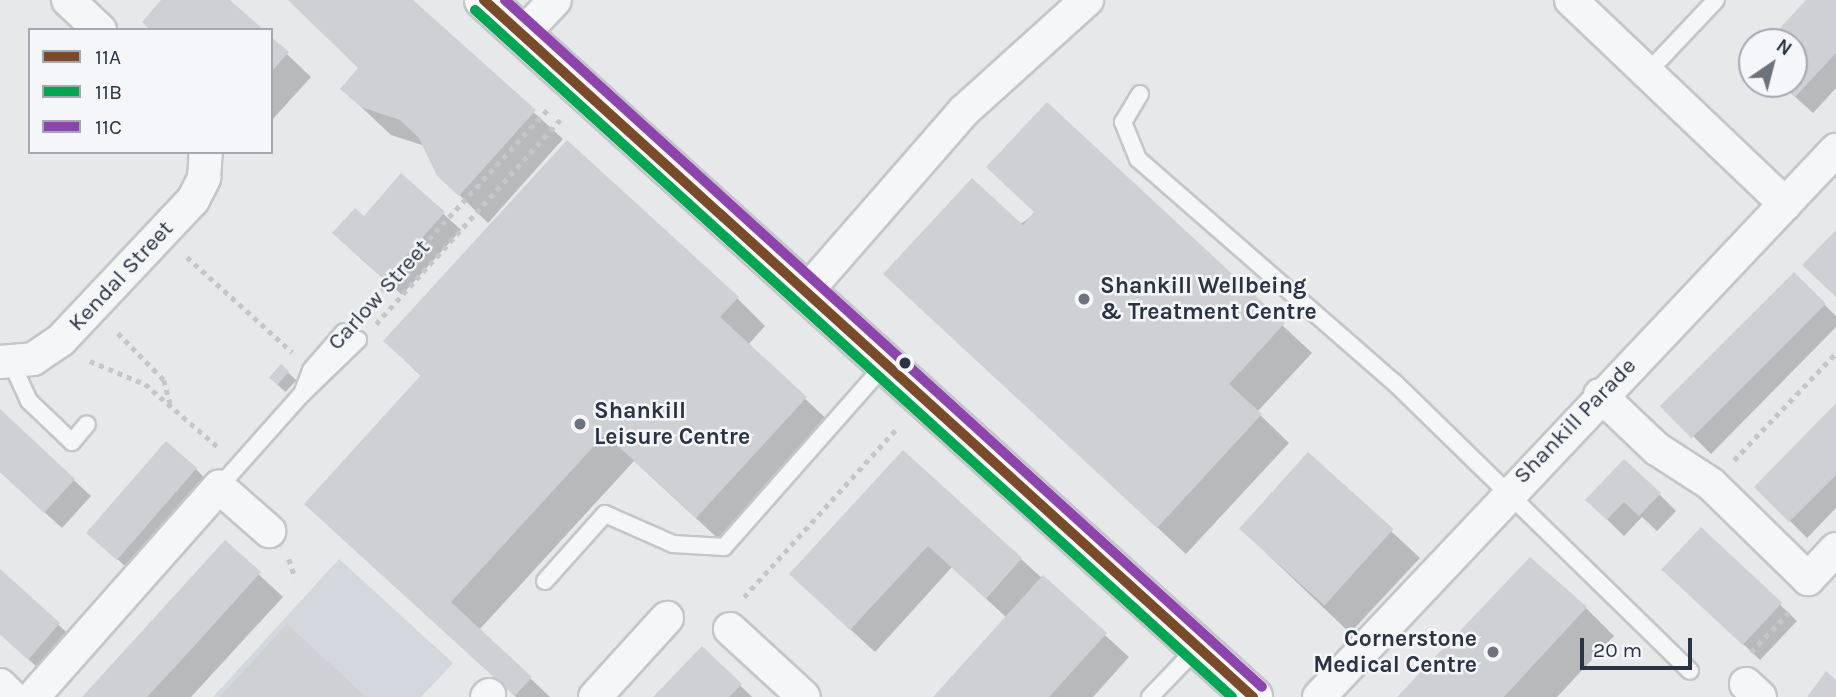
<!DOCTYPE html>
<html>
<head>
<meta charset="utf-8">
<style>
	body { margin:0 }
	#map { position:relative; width:1836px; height:697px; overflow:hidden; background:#e6e8ea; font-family:Karla,sans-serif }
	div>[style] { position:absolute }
	.built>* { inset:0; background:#d4d7dd }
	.shadow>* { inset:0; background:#0003; transform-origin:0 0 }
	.building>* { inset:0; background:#ced0d3; transform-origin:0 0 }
	.path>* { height:4.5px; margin-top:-2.25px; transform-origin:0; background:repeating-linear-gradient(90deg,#c5c6ca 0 5px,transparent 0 10px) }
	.roads { filter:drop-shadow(2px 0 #c4c6c8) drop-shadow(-2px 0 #c4c6c8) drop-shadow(0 2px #c4c6c8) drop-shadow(0 -2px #c4c6c8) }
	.lane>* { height:16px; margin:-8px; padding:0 8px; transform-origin:8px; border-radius:8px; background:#f5f6f7 }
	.street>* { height:32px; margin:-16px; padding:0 16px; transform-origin:16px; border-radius:16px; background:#f5f6f7 }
	.secondary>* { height:38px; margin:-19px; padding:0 19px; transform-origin:19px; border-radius:19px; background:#f8f8f8 }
	.bus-1>* { height:10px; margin:-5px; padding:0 5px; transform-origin:5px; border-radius:5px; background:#7a4b2a }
	.bus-2>* { height:10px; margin:-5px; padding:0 5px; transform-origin:5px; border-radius:5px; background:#00a651 }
	.bus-3>* { height:10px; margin:-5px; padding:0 5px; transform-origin:5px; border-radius:5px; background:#8e44ad }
	.dots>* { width:19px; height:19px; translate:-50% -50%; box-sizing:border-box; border:4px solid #f4f6f9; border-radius:50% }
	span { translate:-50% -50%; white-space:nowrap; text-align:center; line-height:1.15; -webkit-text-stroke:5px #f4f6f9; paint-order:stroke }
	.street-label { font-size:23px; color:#2b3445 }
	.poi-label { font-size:23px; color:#2b3445; font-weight:700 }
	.left { translate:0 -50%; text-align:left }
	.right { translate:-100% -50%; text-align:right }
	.legend { position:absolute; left:28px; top:28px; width:245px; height:126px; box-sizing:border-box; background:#f4f6f9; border:2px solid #a4a8b1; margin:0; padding:9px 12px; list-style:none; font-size:21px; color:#2b3445 }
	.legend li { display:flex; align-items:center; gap:14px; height:35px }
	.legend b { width:35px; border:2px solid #a4a8b1 }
	.north { position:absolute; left:1738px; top:28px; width:70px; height:70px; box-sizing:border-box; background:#f4f6f9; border:2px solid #a4a8b1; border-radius:50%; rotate:35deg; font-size:19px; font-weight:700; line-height:28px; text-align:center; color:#2b3445 }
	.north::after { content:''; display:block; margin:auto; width:24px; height:32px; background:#6c737f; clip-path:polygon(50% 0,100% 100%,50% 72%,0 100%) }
	.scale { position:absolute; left:1580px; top:638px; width:112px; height:32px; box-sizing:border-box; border:4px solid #2b3445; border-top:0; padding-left:9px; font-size:21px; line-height:24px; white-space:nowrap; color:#2b3445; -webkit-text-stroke:5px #f4f6f9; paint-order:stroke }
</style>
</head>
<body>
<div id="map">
	<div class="built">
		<i style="clip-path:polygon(339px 559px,453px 663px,421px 697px,213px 697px)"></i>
	</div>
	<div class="shadow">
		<i style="clip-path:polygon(290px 0,410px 0,563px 139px,488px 223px,439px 175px,425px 146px,391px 135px,342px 89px,360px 69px)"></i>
		<i style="clip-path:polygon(1808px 0,1836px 0,1836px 88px,1813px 113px,1781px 84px,1794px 84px,1794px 42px,1770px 42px)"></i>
		<i style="clip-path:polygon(271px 39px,311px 77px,271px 121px)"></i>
		<i style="clip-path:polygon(1047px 105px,1312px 353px,1257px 412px,1289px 443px,1186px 554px,913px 301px,1036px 213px)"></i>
		<i style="clip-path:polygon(402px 176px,461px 230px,402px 295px,351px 250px,364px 218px)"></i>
		<i style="clip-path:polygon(1794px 275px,1836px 316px,1836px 327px,1711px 454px,1664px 407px)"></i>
		<i style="clip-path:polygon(737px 298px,765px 326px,748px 345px,834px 426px,725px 545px,634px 461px,479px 630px,550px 697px,516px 697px,334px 531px,422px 377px,385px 341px)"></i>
		<i style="left:281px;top:366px;width:21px;height:16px;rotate:43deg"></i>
		<i style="clip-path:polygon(1836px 406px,1836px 508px,1807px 538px,1756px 487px)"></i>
		<i style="clip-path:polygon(0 412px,91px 496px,62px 528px,0 472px)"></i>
		<i style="clip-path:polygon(903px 452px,1129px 657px,1093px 697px,936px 697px,1007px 618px,952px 567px,875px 652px,815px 597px)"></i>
		<i style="clip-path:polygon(1308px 454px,1420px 558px,1350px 633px,1265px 552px)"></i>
		<i style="clip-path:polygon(196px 469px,212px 486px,135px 575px,88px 533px)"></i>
		<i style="clip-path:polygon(1659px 494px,1676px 511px,1657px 531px,1642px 517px,1624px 536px,1587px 500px)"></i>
		<i style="clip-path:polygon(1701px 529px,1797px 621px,1760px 660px,1681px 585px)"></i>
		<i style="clip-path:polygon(225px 543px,283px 597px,191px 697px,84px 697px)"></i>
		<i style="clip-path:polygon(0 571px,76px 641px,46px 675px,0 634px)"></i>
		<i style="clip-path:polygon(1586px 608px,1614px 636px,1557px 697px,1400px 697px)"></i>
		<i style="clip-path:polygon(702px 648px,752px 697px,656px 697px)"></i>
	</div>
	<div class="building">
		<i style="clip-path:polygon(161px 0,230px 0,264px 30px,150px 30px,142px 22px)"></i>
		<i style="clip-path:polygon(288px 0,413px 0,536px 110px,459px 196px,437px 176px,419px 138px,400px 120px,361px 107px,340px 89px,358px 68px)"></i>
		<i style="clip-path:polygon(1806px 0,1836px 0,1836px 53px,1795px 97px,1780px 84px,1794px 84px,1794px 42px,1767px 42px)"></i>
		<i style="clip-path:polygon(271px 37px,289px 52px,271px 72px)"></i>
		<i style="clip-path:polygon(1047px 102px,1285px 323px,1229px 384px,1262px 414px,1157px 528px,883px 274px,972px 178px,1023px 225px,1034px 212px,986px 167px)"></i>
		<i style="clip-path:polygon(567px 140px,739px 297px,720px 317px,807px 397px,696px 518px,605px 434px,451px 602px,532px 677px,515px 696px,304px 504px,421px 375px,383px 341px)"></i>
		<i style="clip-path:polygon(401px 173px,445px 212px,385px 280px,332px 233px,355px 208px,364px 216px)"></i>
		<i style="clip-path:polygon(1836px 230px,1836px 297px,1802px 265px)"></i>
		<i style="left:1794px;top:272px;width:45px;height:190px;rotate:45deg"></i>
		<i style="left:281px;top:364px;width:11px;height:18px;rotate:41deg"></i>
		<i style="clip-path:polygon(1836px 403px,1836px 475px,1789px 522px,1754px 487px)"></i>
		<i style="clip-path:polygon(0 409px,75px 479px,44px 513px,0 472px)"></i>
		<i style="left:166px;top:441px;width:41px;height:122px;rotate:41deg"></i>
		<i style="clip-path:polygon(903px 450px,1022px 558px,986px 599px,928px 546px,850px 630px,789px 574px)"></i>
		<i style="left:1308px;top:452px;width:115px;height:103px;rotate:42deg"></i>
		<i style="clip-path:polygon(1624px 459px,1661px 493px,1639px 516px,1624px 502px,1607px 520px,1585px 500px)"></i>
		<i style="left:1701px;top:527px;width:111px;height:58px;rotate:43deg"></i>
		<i style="clip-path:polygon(225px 540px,261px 572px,198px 642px,147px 697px,82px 697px)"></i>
		<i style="clip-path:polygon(1530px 557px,1587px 607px,1504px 697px,1397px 697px)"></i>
		<i style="clip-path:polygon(0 569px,60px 623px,28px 660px,0 634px)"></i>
		<i style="clip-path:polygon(1043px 575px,1107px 633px,1049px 697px,933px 697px)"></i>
		<i style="clip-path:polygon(287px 624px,366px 697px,220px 697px)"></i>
		<i style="clip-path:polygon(702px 646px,742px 684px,729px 697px,653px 697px)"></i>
		<i style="clip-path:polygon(1826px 671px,1836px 680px,1836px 697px,1807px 697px)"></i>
	</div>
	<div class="path">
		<i style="left:187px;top:257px;width:142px;rotate:42.1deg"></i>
		<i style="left:361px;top:313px;width:277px;rotate:-47.5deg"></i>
		<i style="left:376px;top:324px;width:275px;rotate:-48deg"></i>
		<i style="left:118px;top:333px;width:66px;rotate:45.6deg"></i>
		<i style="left:164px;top:380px;width:24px;rotate:75deg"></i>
		<i style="left:90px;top:361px;width:60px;rotate:22.7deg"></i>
		<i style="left:145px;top:384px;width:96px;rotate:40.8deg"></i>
		<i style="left:1734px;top:460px;width:148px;rotate:-46.4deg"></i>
		<i style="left:289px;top:559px;width:20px;rotate:72deg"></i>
		<i style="left:744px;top:597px;width:229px;rotate:-47.8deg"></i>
		<i style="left:1751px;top:652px;width:58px;rotate:-46.4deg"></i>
	</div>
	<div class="roads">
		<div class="lane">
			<i style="left:1647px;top:73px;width:100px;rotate:-46.6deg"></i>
			<i style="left:1140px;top:94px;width:33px;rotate:121deg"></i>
			<i style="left:1123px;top:122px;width:40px;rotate:68deg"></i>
			<i style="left:1138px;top:159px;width:341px;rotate:41.1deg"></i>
			<i style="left:1395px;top:383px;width:412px;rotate:44.3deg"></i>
			<i style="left:12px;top:364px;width:41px;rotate:65.3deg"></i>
			<i style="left:29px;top:401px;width:59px;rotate:43.6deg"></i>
			<i style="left:72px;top:442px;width:23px;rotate:-50deg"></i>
			<i style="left:302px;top:394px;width:78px;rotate:-44deg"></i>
			<i style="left:219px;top:487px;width:125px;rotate:-48.3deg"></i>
			<i style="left:302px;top:394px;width:26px;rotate:-69deg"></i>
			<i style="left:311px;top:370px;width:50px;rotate:-49deg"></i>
			<i style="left:545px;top:581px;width:90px;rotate:-48.2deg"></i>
			<i style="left:605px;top:514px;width:74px;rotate:23.8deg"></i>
			<i style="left:673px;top:544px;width:51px;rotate:3.4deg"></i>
			<i style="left:724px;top:547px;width:245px;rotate:-48.6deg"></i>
			<i style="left:1150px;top:697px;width:69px;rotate:-46.2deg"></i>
		</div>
		<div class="street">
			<i style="left:68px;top:0;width:44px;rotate:43.2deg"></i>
			<i style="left:1571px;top:0;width:296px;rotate:43.6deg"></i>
			<i style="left:522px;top:35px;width:48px;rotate:-46.7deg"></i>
			<i style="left:807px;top:291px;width:239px;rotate:-48.9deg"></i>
			<i style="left:964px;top:111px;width:166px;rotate:-42.1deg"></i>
			<i style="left:0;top:362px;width:33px;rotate:-5deg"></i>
			<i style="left:33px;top:359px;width:34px;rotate:-34deg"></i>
			<i style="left:61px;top:340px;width:192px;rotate:-46.7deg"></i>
			<i style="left:193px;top:200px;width:25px;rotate:-63deg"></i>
			<i style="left:204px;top:178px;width:26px;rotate:-86deg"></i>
			<i style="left:1600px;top:395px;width:79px;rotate:43.5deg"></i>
			<i style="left:1657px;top:449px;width:64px;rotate:32.9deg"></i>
			<i style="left:1711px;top:484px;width:136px;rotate:44.4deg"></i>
			<i style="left:1808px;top:579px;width:41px;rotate:-47deg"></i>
			<i style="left:730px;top:629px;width:100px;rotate:42.6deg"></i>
			<i style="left:1746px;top:684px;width:19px;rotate:43deg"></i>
			<i style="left:0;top:685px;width:17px;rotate:45deg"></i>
			<i style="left:33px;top:697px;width:281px;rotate:-48.5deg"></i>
			<i style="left:219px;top:487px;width:67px;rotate:41.3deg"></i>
			<i style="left:487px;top:697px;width:3px;rotate:-45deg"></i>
			<i style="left:595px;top:697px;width:107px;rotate:-47.7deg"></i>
			<i style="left:1319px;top:697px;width:753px;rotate:-46.62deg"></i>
		</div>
		<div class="secondary">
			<i style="left:484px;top:0;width:1038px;rotate:42.19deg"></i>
		</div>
	</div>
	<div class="bus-1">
		<i style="left:484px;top:0;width:1038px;rotate:42.19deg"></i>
	</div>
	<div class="bus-2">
		<i style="left:475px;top:10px;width:1022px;rotate:42.22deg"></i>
	</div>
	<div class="bus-3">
		<i style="left:505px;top:0;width:1022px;rotate:42.22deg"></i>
	</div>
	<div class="dots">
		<i style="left:1084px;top:299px;background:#6c737f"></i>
		<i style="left:905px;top:363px;background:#2b3445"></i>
		<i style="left:580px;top:424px;background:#6c737f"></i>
		<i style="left:1493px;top:652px;background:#6c737f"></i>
	</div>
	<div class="street-label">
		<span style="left:121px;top:276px;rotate:-47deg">Kendal Street</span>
		<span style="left:379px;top:295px;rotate:-48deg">Carlow Street</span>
		<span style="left:1575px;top:421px;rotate:-46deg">Shankill Parade</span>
	</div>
	<div class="poi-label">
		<span class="left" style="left:1100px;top:299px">Shankill Wellbeing<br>&amp; Treatment Centre</span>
		<span class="left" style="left:594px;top:424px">Shankill<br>Leisure Centre</span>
		<span class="right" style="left:1477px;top:652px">Cornerstone<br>Medical Centre</span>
	</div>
	<ul class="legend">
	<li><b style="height:9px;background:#7a4b2a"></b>11A</li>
	<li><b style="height:9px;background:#00a651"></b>11B</li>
	<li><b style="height:9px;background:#8e44ad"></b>11C</li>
	</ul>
	<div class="north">N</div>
	<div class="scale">20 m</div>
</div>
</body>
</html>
